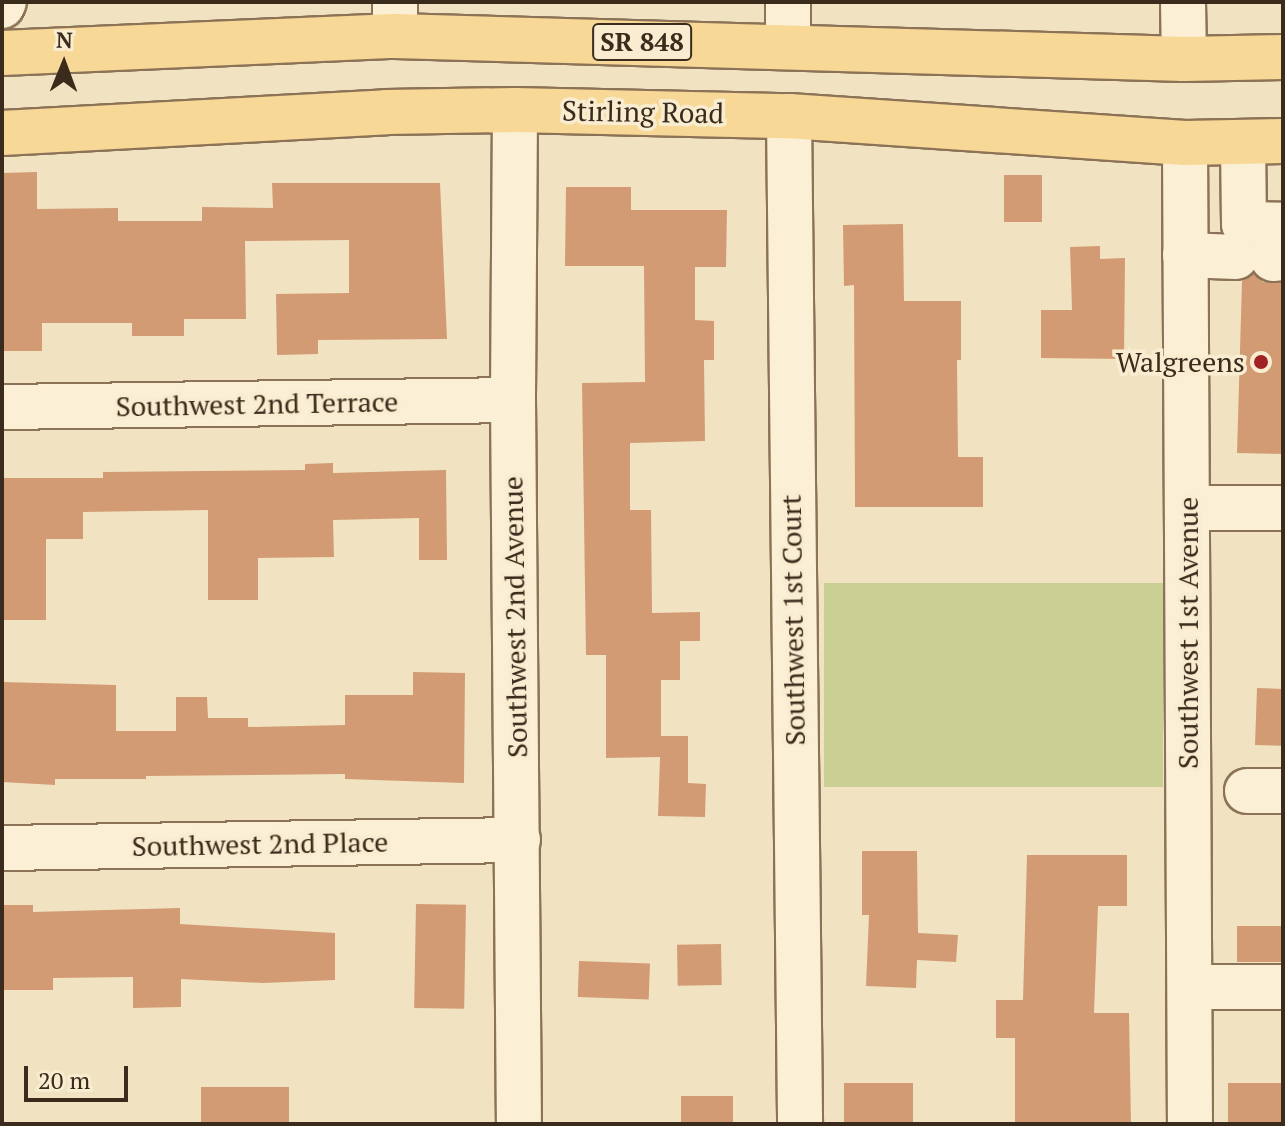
<!DOCTYPE html>
<html>
<head>
<meta charset="utf-8">
<style>
	body { margin:0 }
	#map { position:relative; width:1285px; height:1126px; overflow:hidden; background:#f1e3c1; font-family:"PT Serif",serif }
	div>[style] { position:absolute }
	.green>* { inset:0; background:#cad094; transform-origin:0 0 }
	.building>* { inset:0; background:#d29b74; transform-origin:0 0 }
	.roads { filter:drop-shadow(2px 0 #8c7357) drop-shadow(-2px 0 #8c7357) drop-shadow(0 2px #8c7357) drop-shadow(0 -2px #8c7357) }
	.minor>* { height:44px; margin:-22px; padding:0 22px; transform-origin:22px; border-radius:22px; background:#fbf0d5 }
	.major>* { height:44px; margin:-22px; padding:0 22px; transform-origin:22px; border-radius:22px; background:#f7d896 }
	.dots>* { width:22px; height:22px; translate:-50% -50%; box-sizing:border-box; border:4px solid #f8edd1; border-radius:50% }
	span { translate:-50% -50%; white-space:nowrap; text-align:center; line-height:1.15; -webkit-text-stroke:7px #f8edd1; paint-order:stroke }
	.shield-label span { padding:2px 6px; background:#f8edd1; border:2px solid; border-radius:6px; -webkit-text-stroke-width:0 }
	.shield-label { font-size:26px; color:#3b2b1c; font-weight:700 }
	.street-label { font-size:28px; color:#3b2b1c }
	.poi-label { font-size:28px; color:#3b2b1c }
	.right { translate:-100% -50%; text-align:right }
	.frame { position:absolute; inset:0; border:4px solid #3b2b1c; pointer-events:none }
	.north { position:absolute; left:24px; top:24px; width:80px; height:80px; -webkit-text-stroke:6px #f8edd1; paint-order:stroke; rotate:1deg; font-size:22px; font-weight:700; line-height:32px; text-align:center; color:#3b2b1c }
	.north::after { content:''; display:block; margin:auto; width:28px; height:36px; background:#3b2b1c; clip-path:polygon(50% 0,100% 100%,50% 72%,0 100%) }
	.scale { position:absolute; left:24px; top:1066px; width:104px; height:36px; box-sizing:border-box; border:4px solid #3b2b1c; border-top:0; padding-left:10px; font-size:24px; line-height:28px; white-space:nowrap; color:#3b2b1c; -webkit-text-stroke:6px #f8edd1; paint-order:stroke }
</style>
</head>
<body>
<div id="map">
	<div class="green">
		<i style="left:1163px;top:583px;width:204px;height:339px;rotate:90deg"></i>
	</div>
	<div class="building">
		<i style="clip-path:polygon(37px 172px,37px 209px,118px 208px,118px 221px,202px 221px,202px 207px,273px 208px,272px 183px,440px 183px,447px 339px,318px 340px,318px 354px,277px 355px,276px 294px,349px 293px,349px 240px,245px 241px,246px 319px,184px 319px,184px 336px,132px 336px,132px 323px,42px 323px,42px 351px,2px 351px,2px 173px)"></i>
		<i style="left:1004px;top:175px;width:38px;height:47px"></i>
		<i style="clip-path:polygon(566px 187px,631px 187px,631px 210px,727px 210px,726px 267px,695px 267px,695px 320px,714px 321px,714px 360px,704px 360px,705px 441px,630px 443px,630px 510px,651px 510px,652px 613px,700px 612px,700px 641px,680px 641px,680px 680px,661px 680px,661px 736px,688px 736px,688px 783px,706px 784px,705px 817px,658px 816px,660px 757px,606px 758px,606px 655px,586px 655px,582px 383px,645px 382px,644px 266px,565px 266px)"></i>
		<i style="clip-path:polygon(903px 224px,904px 301px,961px 301px,961px 360px,957px 360px,958px 457px,983px 457px,983px 507px,855px 507px,854px 285px,844px 286px,843px 225px)"></i>
		<i style="clip-path:polygon(1100px 246px,1100px 259px,1125px 258px,1124px 359px,1041px 358px,1041px 310px,1072px 310px,1070px 247px)"></i>
		<i style="clip-path:polygon(1253px 274px,1263px 282px,1283px 283px,1283px 454px,1237px 453px,1242px 281px)"></i>
		<i style="clip-path:polygon(333px 463px,333px 473px,446px 470px,447px 560px,419px 560px,419px 518px,333px 520px,334px 557px,258px 558px,258px 600px,208px 600px,208px 510px,83px 512px,83px 539px,46px 539px,46px 620px,2px 620px,4px 478px,103px 478px,103px 472px,305px 470px,305px 464px)"></i>
		<i style="clip-path:polygon(413px 672px,465px 673px,464px 783px,345px 779px,345px 774px,146px 776px,146px 779px,55px 779px,55px 785px,2px 782px,2px 682px,116px 685px,116px 731px,176px 731px,176px 697px,207px 697px,208px 718px,248px 718px,248px 727px,345px 725px,345px 695px,413px 695px)"></i>
		<i style="left:1257px;top:688px;width:26px;height:57px;rotate:2deg"></i>
		<i style="clip-path:polygon(862px 851px,917px 851px,918px 933px,958px 935px,956px 962px,917px 960px,916px 988px,866px 986px,869px 915px,862px 915px)"></i>
		<i style="clip-path:polygon(1027px 855px,1127px 855px,1127px 906px,1098px 906px,1094px 1013px,1129px 1013px,1131px 1124px,1015px 1124px,1015px 1038px,996px 1038px,996px 1000px,1023px 1000px)"></i>
		<i style="left:416px;top:904px;width:50px;height:104px;rotate:1deg"></i>
		<i style="clip-path:polygon(2px 905px,33px 905px,33px 912px,180px 908px,180px 924px,335px 933px,335px 980px,263px 983px,181px 979px,181px 1007px,133px 1008px,133px 977px,53px 978px,53px 990px,2px 990px)"></i>
		<i style="left:1237px;top:926px;width:46px;height:36px"></i>
		<i style="left:721px;top:944px;width:41px;height:44px;rotate:89deg"></i>
		<i style="left:579px;top:961px;width:71px;height:36px;rotate:2deg"></i>
		<i style="left:913px;top:1083px;width:39px;height:69px;rotate:90deg"></i>
		<i style="left:1228px;top:1083px;width:55px;height:41px"></i>
		<i style="left:289px;top:1087px;width:37px;height:88px;rotate:90deg"></i>
		<i style="left:681px;top:1096px;width:52px;height:28px"></i>
	</div>
	<div class="roads">
		<div class="minor">
			<i style="left:1183px;top:2px;width:57px;rotate:89deg"></i>
			<i style="left:2px;top:6px;width:4px;rotate:-63deg"></i>
			<i style="left:395px;top:36px;width:34px;rotate:-90deg"></i>
			<i style="left:788px;top:45px;width:43px;rotate:-90deg"></i>
			<i style="left:515px;top:110px;width:290px;rotate:90.4deg"></i>
			<i style="left:513px;top:400px;width:724px;rotate:89.53deg"></i>
			<i style="left:789px;top:116px;width:1008px;rotate:89.37deg"></i>
			<i style="left:1243px;top:142px;width:82px;rotate:89.3deg"></i>
			<i style="left:1244px;top:224px;width:39px;rotate:1deg"></i>
			<i style="left:1185px;top:143px;width:981px;rotate:89.71deg"></i>
			<i style="left:1185px;top:255px;width:51px;rotate:2.2deg"></i>
			<i style="left:1273px;top:259px;width:10px;rotate:-6deg"></i>
			<i style="left:2px;top:407px;width:511px;rotate:-0.78deg"></i>
			<i style="left:1187px;top:508px;width:96px"></i>
			<i style="left:1247px;top:791px;width:36px"></i>
			<i style="left:2px;top:848px;width:516px;rotate:-0.89deg"></i>
			<i style="left:1190px;top:987px;width:93px"></i>
		</div>
		<div class="major">
			<i style="left:2px;top:53px;width:393px;rotate:-2.5deg"></i>
			<i style="left:395px;top:36px;width:789px;rotate:1.67deg"></i>
			<i style="left:1184px;top:59px;width:99px;rotate:-1.2deg"></i>
			<i style="left:2px;top:133px;width:385px;rotate:-3.1deg"></i>
			<i style="left:386px;top:112px;width:129px;rotate:-0.9deg"></i>
			<i style="left:515px;top:110px;width:274px;rotate:1.3deg"></i>
			<i style="left:789px;top:116px;width:397px;rotate:3.9deg"></i>
			<i style="left:1185px;top:143px;width:98px;rotate:-1.2deg"></i>
		</div>
	</div>
	<div class="dots">
		<i style="left:1261px;top:362px;background:#a02224"></i>
	</div>
	<div class="shield-label">
		<span style="left:642px;top:42px">SR 848</span>
	</div>
	<div class="street-label">
		<span style="left:643px;top:112px;rotate:1deg">Stirling Road</span>
		<span style="left:257px;top:404px;rotate:-1deg">Southwest 2nd Terrace</span>
		<span style="left:515px;top:617px;rotate:-91deg">Southwest 2nd Avenue</span>
		<span style="left:793px;top:620px;rotate:-91deg">Southwest 1st Court</span>
		<span style="left:1188px;top:633px;rotate:-90deg">Southwest 1st Avenue</span>
		<span style="left:260px;top:844px;rotate:-1deg">Southwest 2nd Place</span>
	</div>
	<div class="poi-label">
		<span class="right" style="left:1245px;top:362px">Walgreens</span>
	</div>
	<div class="frame"></div>
	<div class="north">N</div>
	<div class="scale">20 m</div>
</div>
</body>
</html>
